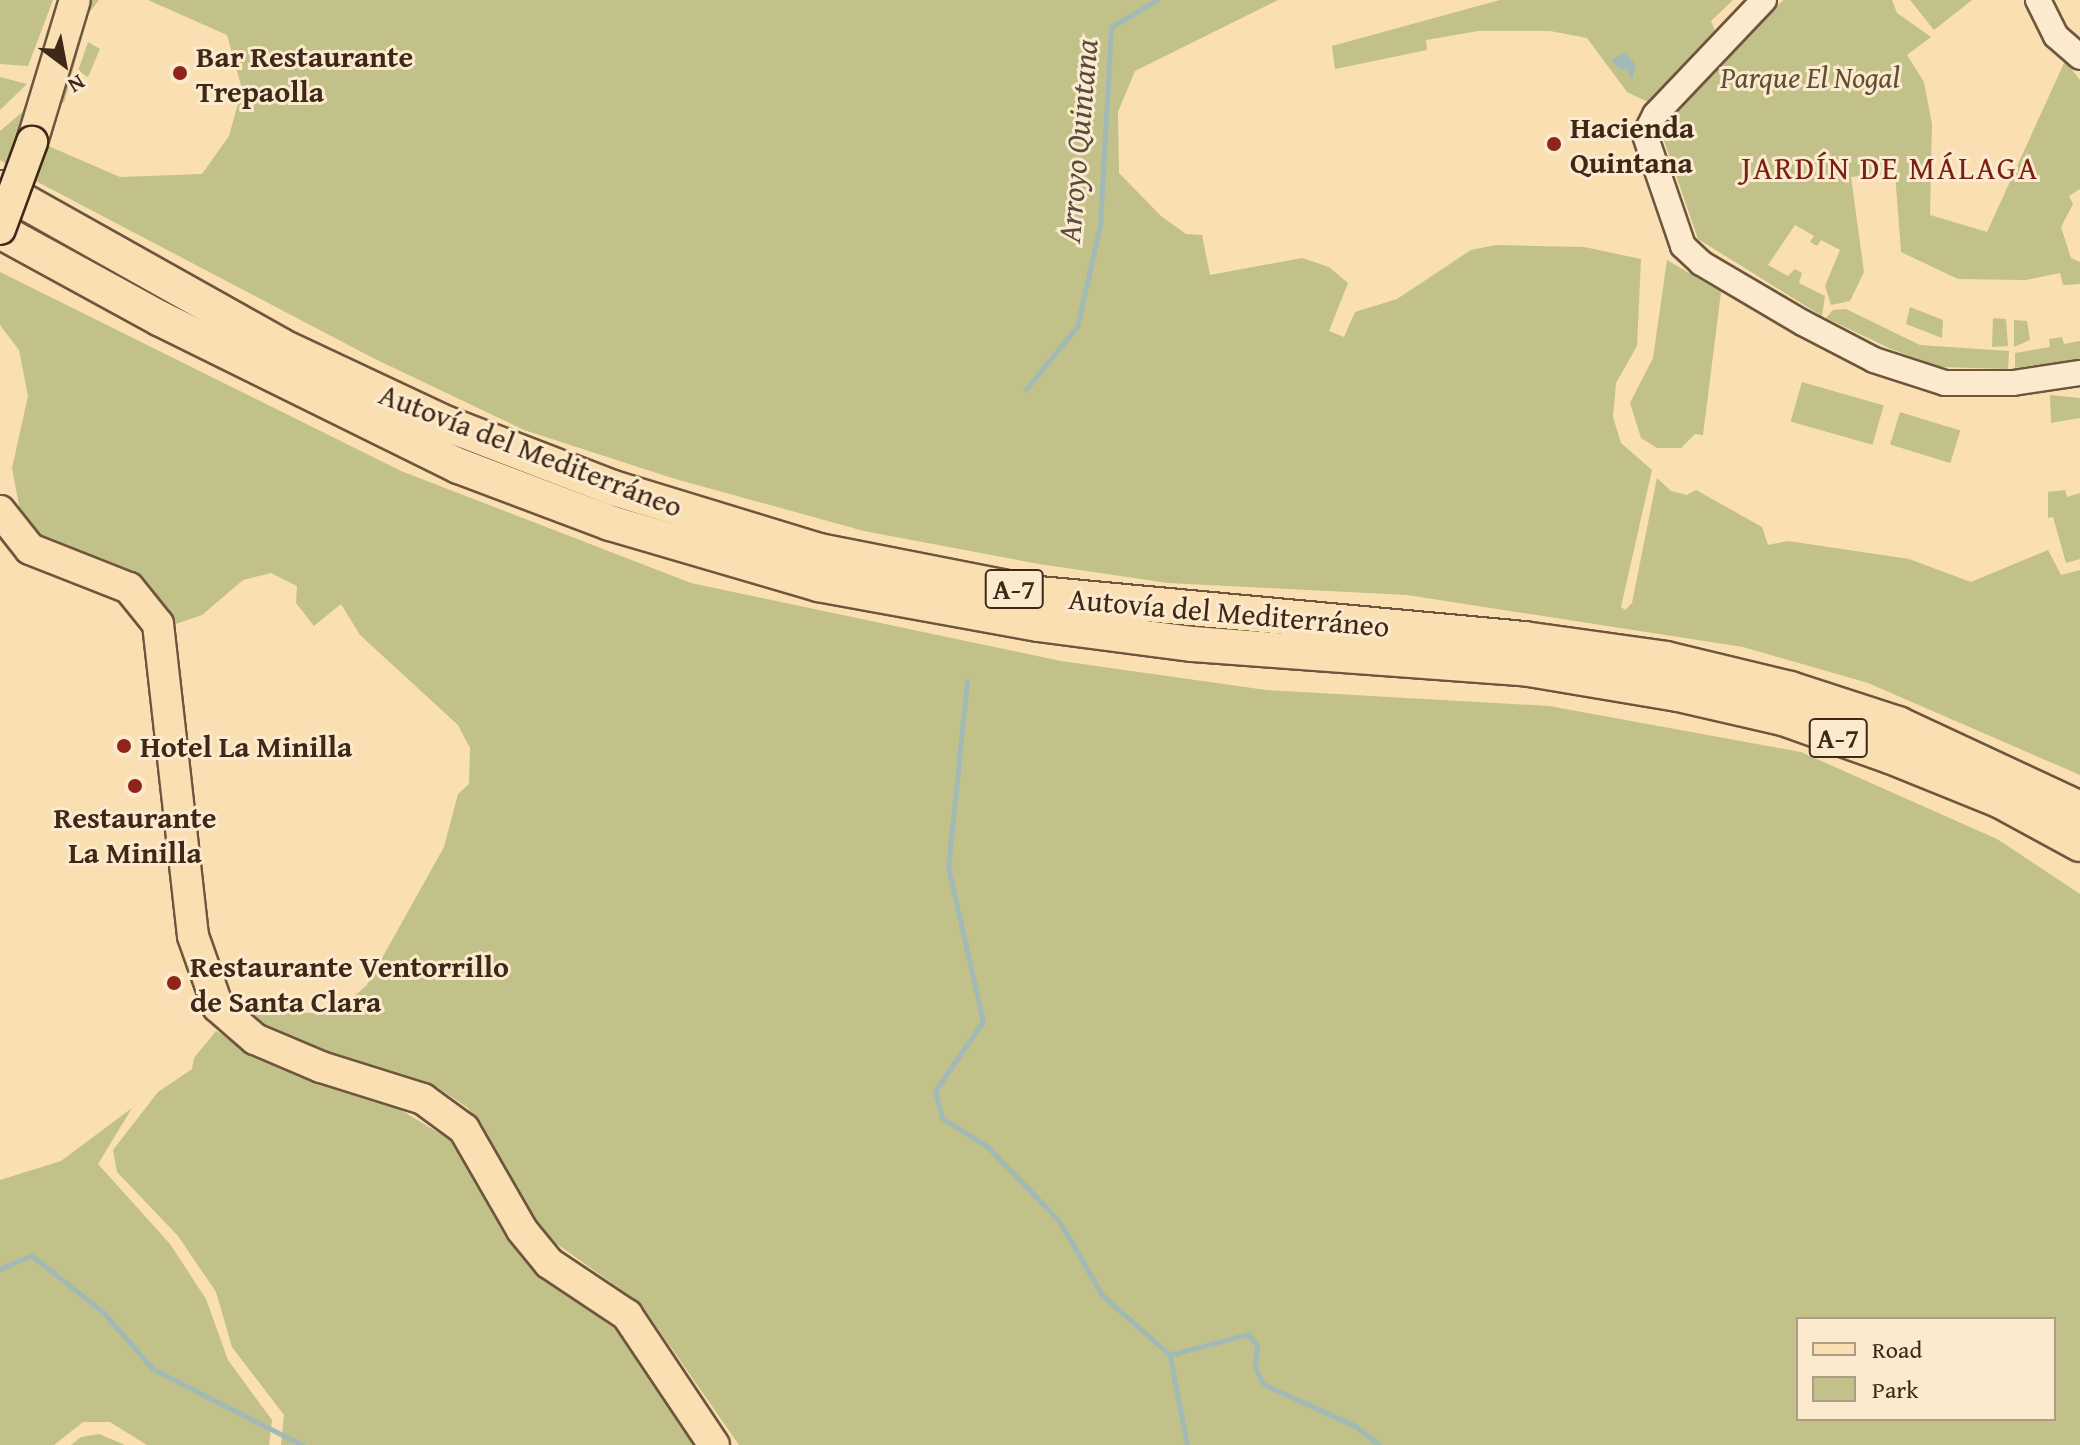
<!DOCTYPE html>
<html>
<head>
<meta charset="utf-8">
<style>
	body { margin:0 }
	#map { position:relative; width:2080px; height:1445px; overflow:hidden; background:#f9dfb2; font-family:"Gentium Book Plus",serif }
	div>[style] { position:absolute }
	.green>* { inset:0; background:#c1c189; transform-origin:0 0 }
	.water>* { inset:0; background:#a1bab6 }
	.stream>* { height:5px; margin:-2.5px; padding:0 2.5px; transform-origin:2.5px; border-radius:2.5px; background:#a1bab6 }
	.roads { filter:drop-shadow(2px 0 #6e563e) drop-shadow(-2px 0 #6e563e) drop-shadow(0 2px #6e563e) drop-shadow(0 -2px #6e563e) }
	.minor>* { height:24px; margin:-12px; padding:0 12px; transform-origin:12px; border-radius:12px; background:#fbeacd }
	.major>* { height:30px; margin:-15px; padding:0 15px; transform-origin:15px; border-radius:15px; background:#f9dfb2 }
	.highway>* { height:34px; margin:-17px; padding:0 17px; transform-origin:17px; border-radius:17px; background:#f9dfb2 }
	.bridges { filter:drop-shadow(2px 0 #3f2818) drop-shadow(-2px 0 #3f2818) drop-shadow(0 2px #3f2818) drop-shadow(0 -2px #3f2818) }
	.major-bridge>* { height:30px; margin:-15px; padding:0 15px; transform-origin:15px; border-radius:15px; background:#f9dfb2 }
	.dots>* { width:22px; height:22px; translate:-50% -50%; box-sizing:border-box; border:4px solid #fbeacd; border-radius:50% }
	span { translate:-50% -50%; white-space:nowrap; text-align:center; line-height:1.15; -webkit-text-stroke:6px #fbeacd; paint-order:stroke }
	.shield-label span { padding:2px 6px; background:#fbeacd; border:2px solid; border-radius:6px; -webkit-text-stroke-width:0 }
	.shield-label { font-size:28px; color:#3f2818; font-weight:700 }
	.poi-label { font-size:30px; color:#3f2818; font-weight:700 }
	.left { translate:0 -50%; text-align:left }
	.park-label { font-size:30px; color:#604e34; font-style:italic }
	.street-label { font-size:30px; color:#3f2818 }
	.water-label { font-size:32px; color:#584c40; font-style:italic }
	.neighbourhood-label { font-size:32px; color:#7a1f14; letter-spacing:2px }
	.legend { position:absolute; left:1796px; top:1317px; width:260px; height:104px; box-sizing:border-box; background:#fbeacd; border:2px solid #b09c85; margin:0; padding:10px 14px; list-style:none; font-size:24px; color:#3f2818 }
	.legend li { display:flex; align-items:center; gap:16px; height:40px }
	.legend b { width:40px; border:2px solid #b09c85 }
	.north { position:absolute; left:24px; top:24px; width:80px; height:80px; -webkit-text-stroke:6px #fbeacd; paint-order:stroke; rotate:148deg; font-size:22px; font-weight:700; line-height:32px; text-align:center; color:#3f2818 }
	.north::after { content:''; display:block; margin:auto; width:28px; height:36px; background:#3f2818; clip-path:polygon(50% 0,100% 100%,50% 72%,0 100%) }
</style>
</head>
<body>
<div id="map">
	<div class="green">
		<i style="clip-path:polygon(0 0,53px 0,28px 66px,0 64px)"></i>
		<i style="clip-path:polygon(85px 0,99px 0,88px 14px,64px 103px,56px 98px)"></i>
		<i style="clip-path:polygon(148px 0,1278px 0,1135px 71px,1118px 112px,1119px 173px,1161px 216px,1186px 234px,1202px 235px,1210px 275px,1302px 258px,1329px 267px,1348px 283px,1329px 331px,1344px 337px,1355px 312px,1397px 299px,1471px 250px,1496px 245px,1584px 247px,1641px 259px,1637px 346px,1616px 383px,1613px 417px,1621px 443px,1652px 470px,1621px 607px,1625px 610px,1632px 603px,1657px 478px,1671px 491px,1687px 495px,1696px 490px,1762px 527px,1768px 545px,1788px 541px,1909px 559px,1971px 582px,2048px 550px,2061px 575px,2080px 570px,2080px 775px,1868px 683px,1743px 647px,1407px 595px,1168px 583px,1039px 564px,864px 531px,672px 478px,524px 430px,373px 358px,32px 179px,46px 145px,120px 177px,202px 174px,229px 136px,242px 89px,227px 35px)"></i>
		<i style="clip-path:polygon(1500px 0,1733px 0,1711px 21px,1715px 31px,1648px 102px,1627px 92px,1587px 38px,1550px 31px,1478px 31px,1426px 40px,1427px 50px,1335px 69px,1332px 46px)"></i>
		<i style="clip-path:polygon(1784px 0,1892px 0,1897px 13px,1931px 37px,1907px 55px,1924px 82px,1932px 124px,1930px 215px,1987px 232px,2065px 61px,2080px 80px,2080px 189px,2069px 196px,2073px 204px,2061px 227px,2071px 258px,2080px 262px,2080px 284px,2063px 285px,2060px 273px,2026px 280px,1958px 279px,1901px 252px,1895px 173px,1851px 177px,1864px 272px,1850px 301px,1831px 305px,1825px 286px,1840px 250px,1821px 240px,1817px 246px,1810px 242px,1814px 236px,1795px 225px,1768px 265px,1788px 276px,1795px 269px,1802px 273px,1799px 283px,1825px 296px,1822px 316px,1698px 239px,1660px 129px,1765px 15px)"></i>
		<i style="clip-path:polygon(1910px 0,1972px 0,1934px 30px)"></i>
		<i style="clip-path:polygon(88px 42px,100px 49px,88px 77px,78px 71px)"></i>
		<i style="clip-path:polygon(0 77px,27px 84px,0 110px)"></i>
		<i style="clip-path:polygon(27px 108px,9px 166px,0 160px,0 131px)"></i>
		<i style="clip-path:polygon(1667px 260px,1721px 292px,1703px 435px,1695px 434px,1681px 448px,1657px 448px,1641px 438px,1630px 403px,1653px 358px)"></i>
		<i style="clip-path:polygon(evenodd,0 272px,401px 471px,691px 583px,1061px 661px,1266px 690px,1549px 706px,1801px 752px,1997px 839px,2080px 894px,2080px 1445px,739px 1445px,640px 1303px,540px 1232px,468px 1108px,434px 1085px,305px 1048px,264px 1029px,238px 1007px,257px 999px,265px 1009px,293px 1003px,308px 1013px,325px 1013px,344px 1005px,367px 985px,444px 847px,458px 794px,469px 784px,470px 748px,458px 725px,360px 635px,341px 604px,314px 626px,296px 603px,297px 586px,271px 573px,243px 580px,202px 615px,170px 626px,58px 551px,21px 516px,12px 468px,28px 396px,19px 350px,0 325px,0 272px,1798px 1319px,2054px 1319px,2054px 1419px,1798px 1419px,1798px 1319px)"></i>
		<i style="clip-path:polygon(1910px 307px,1943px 320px,1942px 338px,1906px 324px)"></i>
		<i style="clip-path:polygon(1846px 309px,1920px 345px,2009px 351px,2008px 369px,1939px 367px,1891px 349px,1826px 318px,1833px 310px)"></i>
		<i style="clip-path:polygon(1993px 318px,2006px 319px,2008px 346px,1992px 347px)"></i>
		<i style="clip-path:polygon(2014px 320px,2027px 321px,2030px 340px,2014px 347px)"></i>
		<i style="clip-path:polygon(2062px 337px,2064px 344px,2080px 341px,2080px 359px,2015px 368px,2015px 353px,2050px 347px,2049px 339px)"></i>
		<i style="left:1802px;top:382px;width:85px;height:41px;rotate:16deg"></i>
		<i style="clip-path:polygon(2050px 395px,2080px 398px,2080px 418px,2051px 423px)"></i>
		<i style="left:1900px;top:412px;width:63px;height:34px;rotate:17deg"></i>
		<i style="clip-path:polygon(2065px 490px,2067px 497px,2080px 493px,2080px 559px,2066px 563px,2053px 517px,2048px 518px,2048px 492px)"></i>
		<i style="clip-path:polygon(216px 1031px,299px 1075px,386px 1101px,452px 1141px,522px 1258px,622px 1334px,694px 1445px,281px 1445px,284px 1415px,232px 1347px,216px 1292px,178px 1236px,117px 1172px,113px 1150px,158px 1092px,192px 1069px,194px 1058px)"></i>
		<i style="clip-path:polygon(132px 1108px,98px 1164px,170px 1244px,206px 1299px,228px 1360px,272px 1420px,269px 1445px,147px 1445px,110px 1422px,83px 1422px,54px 1445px,0 1445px,0 1180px,61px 1161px)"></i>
		<i style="clip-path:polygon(99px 1434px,125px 1445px,71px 1445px,81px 1437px)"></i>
	</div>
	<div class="water">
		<i style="clip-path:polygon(1625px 52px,1636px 65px,1632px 81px,1627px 69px,1619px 69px,1611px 60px)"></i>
	</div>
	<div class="stream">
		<i style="left:1026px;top:389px;width:80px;rotate:-50.6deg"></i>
		<i style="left:1077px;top:327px;width:105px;rotate:-77.3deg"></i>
		<i style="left:1100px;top:225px;width:198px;rotate:-86.8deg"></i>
		<i style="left:1111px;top:27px;width:53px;rotate:-30.4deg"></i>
		<i style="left:967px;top:681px;width:187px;rotate:95.8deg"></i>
		<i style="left:948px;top:867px;width:158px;rotate:77.2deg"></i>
		<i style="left:983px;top:1021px;width:85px;rotate:124.4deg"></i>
		<i style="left:935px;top:1091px;width:28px;rotate:75deg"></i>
		<i style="left:942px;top:1118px;width:54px;rotate:32.2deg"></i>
		<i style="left:988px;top:1147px;width:103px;rotate:46.2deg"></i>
		<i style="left:1059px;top:1221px;width:86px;rotate:59.8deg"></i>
		<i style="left:1102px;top:1295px;width:91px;rotate:41.4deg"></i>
		<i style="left:1170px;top:1355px;width:81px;rotate:-15.1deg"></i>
		<i style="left:1248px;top:1334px;width:14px;rotate:51deg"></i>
		<i style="left:1257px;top:1345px;width:22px;rotate:95deg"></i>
		<i style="left:1255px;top:1367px;width:19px;rotate:65deg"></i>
		<i style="left:1263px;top:1384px;width:101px;rotate:24.5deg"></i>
		<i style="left:1355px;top:1426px;width:31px;rotate:38deg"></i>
		<i style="left:0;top:1269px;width:34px;rotate:-24deg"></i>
		<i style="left:31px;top:1255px;width:90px;rotate:38.3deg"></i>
		<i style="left:102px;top:1311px;width:77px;rotate:48.7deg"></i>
		<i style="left:153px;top:1369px;width:167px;rotate:27deg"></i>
		<i style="left:1170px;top:1356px;width:91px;rotate:79.2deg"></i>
	</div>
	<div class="roads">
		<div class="minor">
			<i style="left:1764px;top:0;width:158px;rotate:133.5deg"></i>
			<i style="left:1655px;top:115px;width:22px;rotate:117deg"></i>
			<i style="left:1645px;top:135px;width:117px;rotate:71.1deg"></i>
			<i style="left:1683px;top:246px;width:25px;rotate:43deg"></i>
			<i style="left:1701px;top:263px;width:118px;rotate:30.5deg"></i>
			<i style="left:1803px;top:323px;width:80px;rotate:27.5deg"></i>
			<i style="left:1874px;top:360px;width:75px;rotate:17.9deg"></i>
			<i style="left:1945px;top:383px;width:68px"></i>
			<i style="left:2013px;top:383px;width:68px;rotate:-8.5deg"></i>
			<i style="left:2038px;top:0;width:40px;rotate:63.4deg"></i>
			<i style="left:2056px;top:36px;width:32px;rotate:41deg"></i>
		</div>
		<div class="major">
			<i style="left:32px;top:142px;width:148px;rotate:-73.2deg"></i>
			<i style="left:0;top:511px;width:48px;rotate:51.7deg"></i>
			<i style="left:30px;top:549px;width:106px;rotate:21.5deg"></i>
			<i style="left:129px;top:588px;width:46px;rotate:51.1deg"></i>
			<i style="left:158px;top:624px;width:314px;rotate:83.6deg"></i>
			<i style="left:193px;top:936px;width:75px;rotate:70.6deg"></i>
			<i style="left:218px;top:1007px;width:49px;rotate:40.9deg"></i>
			<i style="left:255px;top:1039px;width:72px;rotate:23deg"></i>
			<i style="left:321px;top:1067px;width:107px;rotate:17.4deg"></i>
			<i style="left:423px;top:1099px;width:51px;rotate:36.2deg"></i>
			<i style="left:464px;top:1129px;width:116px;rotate:60.1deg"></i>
			<i style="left:522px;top:1230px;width:43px;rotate:50.7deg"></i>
			<i style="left:549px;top:1263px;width:94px;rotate:33.7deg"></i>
			<i style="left:627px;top:1315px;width:156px;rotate:56.2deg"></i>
		</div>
		<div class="highway">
			<i style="left:0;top:188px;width:322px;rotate:29.3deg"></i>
			<i style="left:281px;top:346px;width:183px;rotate:25.2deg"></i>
			<i style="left:447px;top:424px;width:178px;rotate:21.1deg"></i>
			<i style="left:613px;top:488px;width:215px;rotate:17deg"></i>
			<i style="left:819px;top:551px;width:224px;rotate:11.1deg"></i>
			<i style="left:1039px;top:594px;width:487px;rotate:5.3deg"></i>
			<i style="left:1524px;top:639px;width:143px;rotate:8deg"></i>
			<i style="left:1666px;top:659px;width:128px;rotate:13.6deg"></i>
			<i style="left:1790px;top:689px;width:114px;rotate:18deg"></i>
			<i style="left:1898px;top:724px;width:201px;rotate:25deg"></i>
			<i style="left:0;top:231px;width:183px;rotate:28.7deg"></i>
			<i style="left:161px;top:319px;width:332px;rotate:26.3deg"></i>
			<i style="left:459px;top:466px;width:161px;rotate:20.7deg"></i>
			<i style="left:610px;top:523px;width:217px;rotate:16.3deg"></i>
			<i style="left:818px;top:584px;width:224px;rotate:10.3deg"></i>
			<i style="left:1038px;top:624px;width:156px;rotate:7.4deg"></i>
			<i style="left:1193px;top:644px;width:331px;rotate:4.2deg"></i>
			<i style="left:1523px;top:668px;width:157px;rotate:9.5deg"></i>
			<i style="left:1678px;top:694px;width:108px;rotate:12.9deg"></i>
			<i style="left:1783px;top:718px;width:114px;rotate:19.6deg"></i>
			<i style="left:1890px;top:756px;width:118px;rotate:22deg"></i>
			<i style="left:1999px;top:800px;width:92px;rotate:28.5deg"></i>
		</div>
	</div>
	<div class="bridges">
		<div class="major-bridge">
			<i style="left:0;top:229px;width:93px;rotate:-69.8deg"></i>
		</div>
	</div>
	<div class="dots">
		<i style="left:180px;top:73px;background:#8f2418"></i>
		<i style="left:1554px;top:144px;background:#8f2418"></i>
		<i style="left:124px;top:746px;background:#8f2418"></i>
		<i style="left:135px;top:786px;background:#8f2418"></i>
		<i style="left:174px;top:983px;background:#8f2418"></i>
	</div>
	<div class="shield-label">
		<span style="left:1014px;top:589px">A-7</span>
		<span style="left:1838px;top:738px">A-7</span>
	</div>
	<div class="poi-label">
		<span class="left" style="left:196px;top:73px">Bar Restaurante<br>Trepaolla</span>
		<span class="left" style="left:1570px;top:144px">Hacienda<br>Quintana</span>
		<span class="left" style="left:140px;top:746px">Hotel La Minilla</span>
		<span style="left:135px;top:834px">Restaurante<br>La Minilla</span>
		<span class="left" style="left:190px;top:983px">Restaurante Ventorrillo<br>de Santa Clara</span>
	</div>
	<div class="park-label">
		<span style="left:1810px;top:77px">Parque El Nogal</span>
	</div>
	<div class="street-label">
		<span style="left:531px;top:450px;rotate:21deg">Autovía del Mediterráneo</span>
		<span style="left:1229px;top:612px;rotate:5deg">Autovía del Mediterráneo</span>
	</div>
	<div class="water-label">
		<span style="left:1078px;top:141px;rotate:-85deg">Arroyo Quintana</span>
	</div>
	<div class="neighbourhood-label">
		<span style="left:1890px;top:168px">JARDÍN DE MÁLAGA</span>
	</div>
	<ul class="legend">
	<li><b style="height:10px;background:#f9dfb2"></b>Road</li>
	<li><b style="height:22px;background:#c1c189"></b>Park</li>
	</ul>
	<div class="north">N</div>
</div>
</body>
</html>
